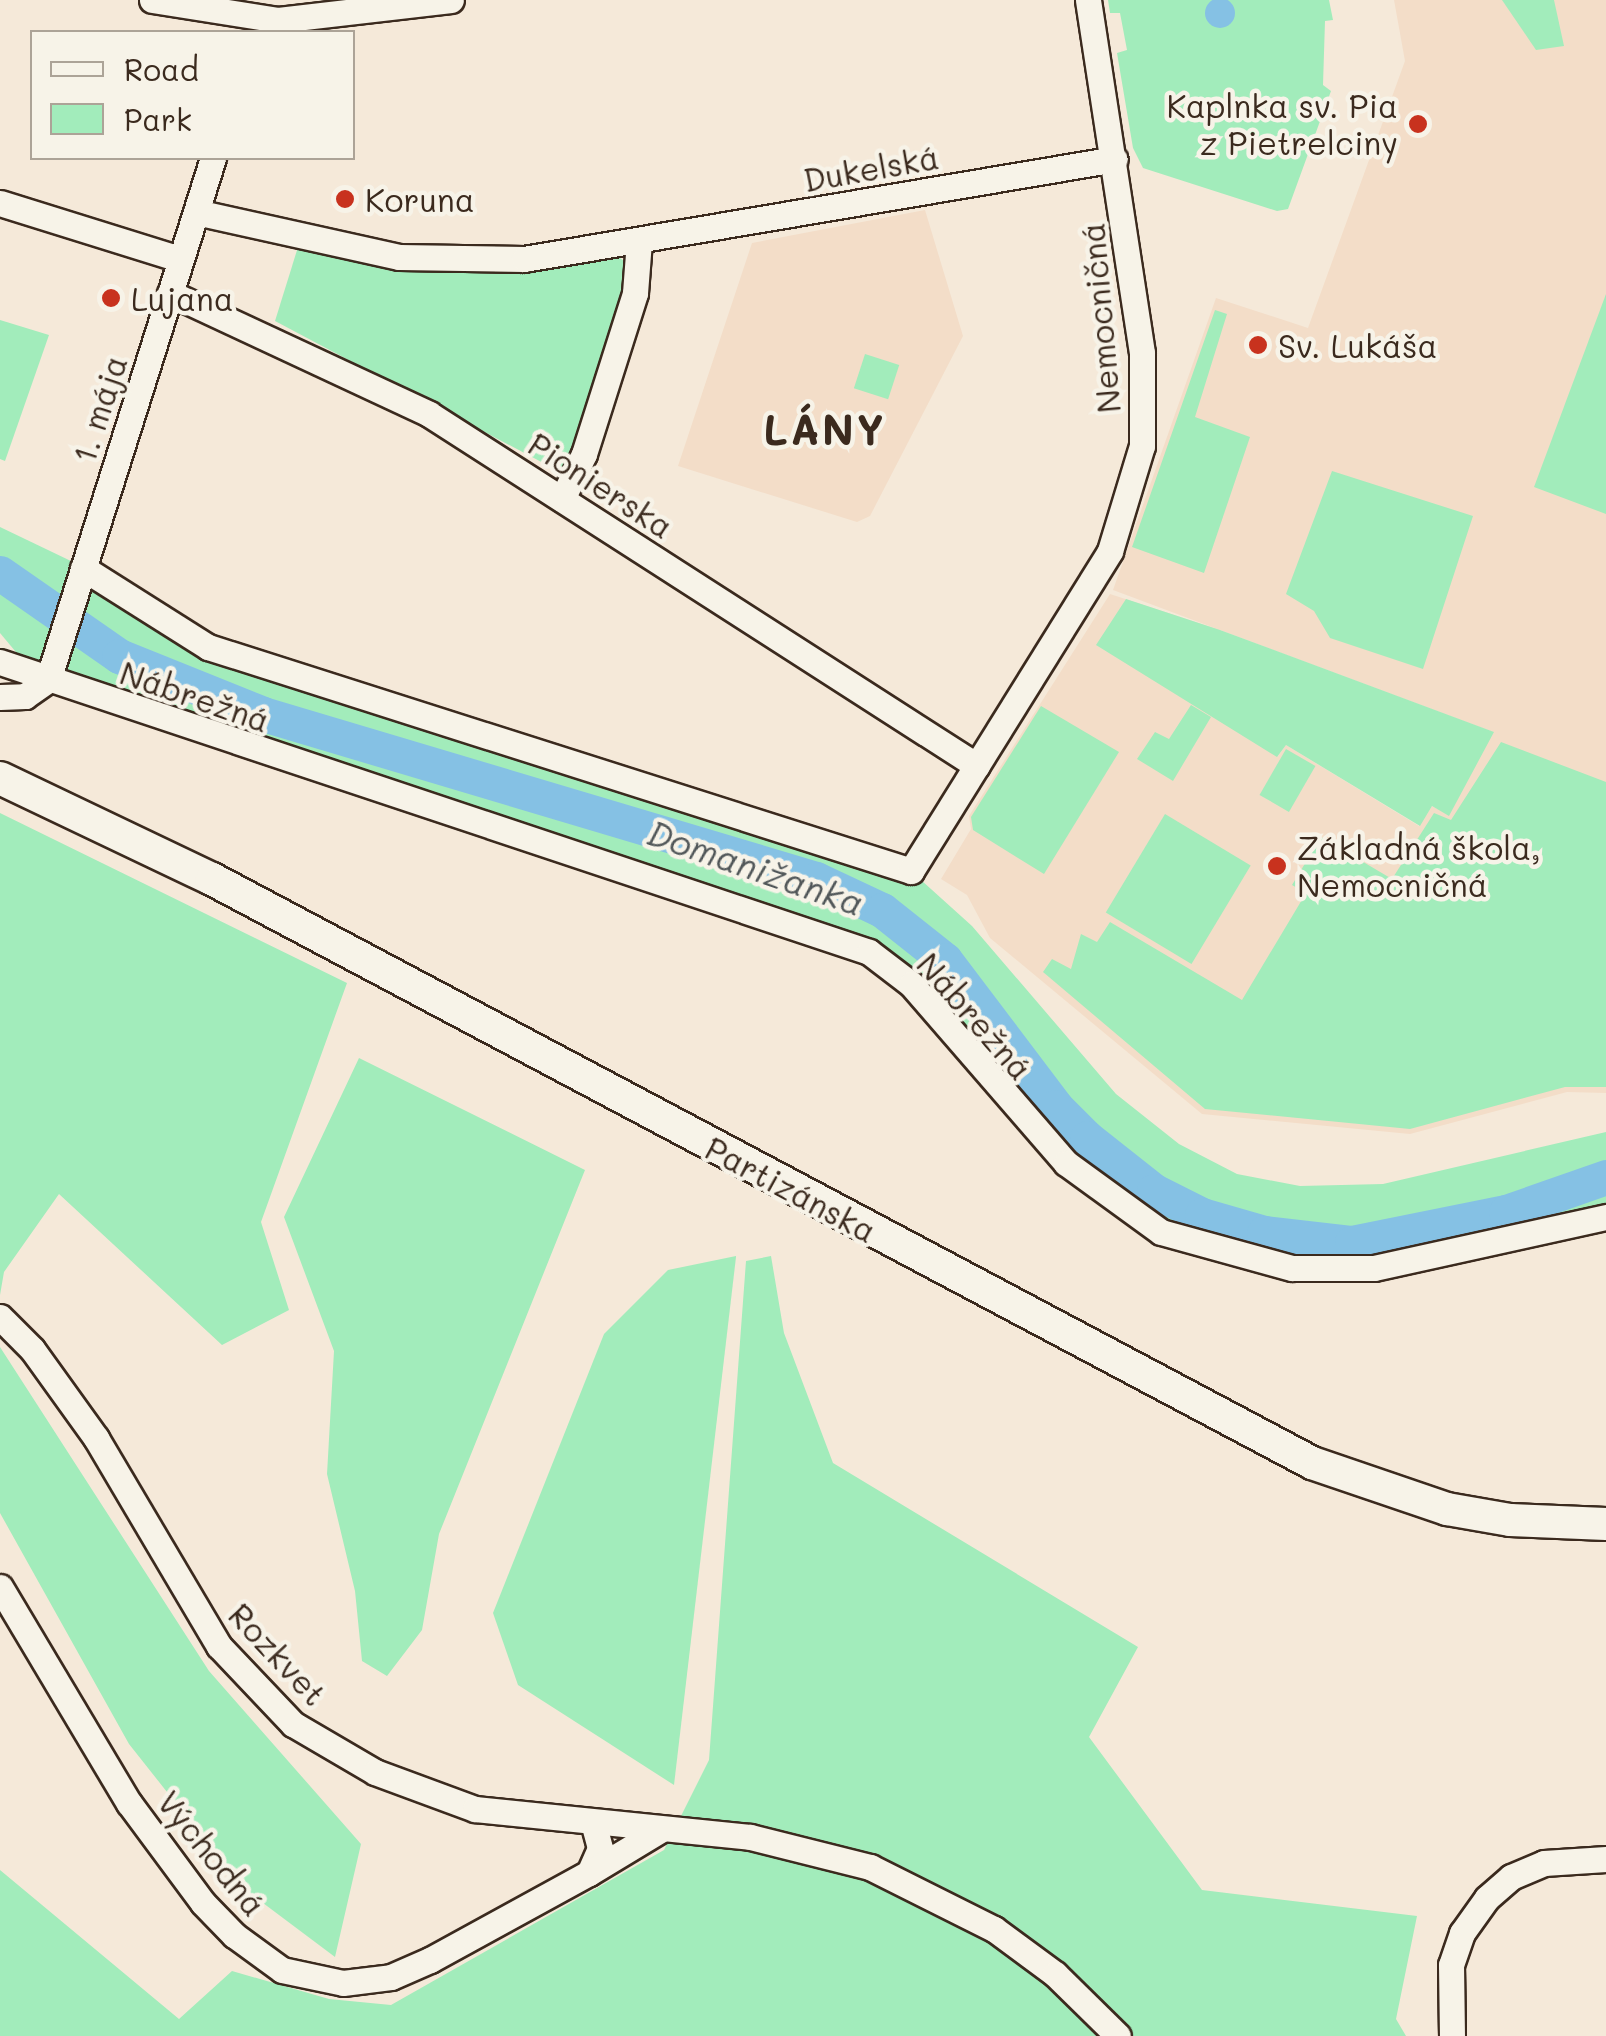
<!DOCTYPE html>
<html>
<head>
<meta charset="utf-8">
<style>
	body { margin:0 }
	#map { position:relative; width:1606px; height:2036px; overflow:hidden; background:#f5e9d9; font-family:Mali,sans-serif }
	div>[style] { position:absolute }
	.built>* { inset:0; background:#f3ddc8 }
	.green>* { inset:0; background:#a2ecbb; transform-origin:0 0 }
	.water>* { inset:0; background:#85c1e4 }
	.round { border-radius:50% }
	.river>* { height:35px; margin:-17.5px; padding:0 17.5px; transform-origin:17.5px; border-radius:17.5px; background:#85c1e4 }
	.roads { filter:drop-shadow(2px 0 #3b2a1e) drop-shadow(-2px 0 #3b2a1e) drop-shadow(0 2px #3b2a1e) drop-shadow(0 -2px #3b2a1e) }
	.minor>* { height:25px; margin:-12.5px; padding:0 12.5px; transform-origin:12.5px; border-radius:12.5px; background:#f7f3e8 }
	.major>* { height:32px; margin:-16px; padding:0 16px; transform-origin:16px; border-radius:16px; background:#f7f3e8 }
	.dots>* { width:28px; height:28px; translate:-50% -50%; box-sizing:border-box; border:5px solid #f7f3e8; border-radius:50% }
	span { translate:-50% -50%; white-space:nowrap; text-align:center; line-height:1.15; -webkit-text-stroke:9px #f7f3e8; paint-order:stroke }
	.poi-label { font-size:32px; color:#3b2a1e }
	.right { translate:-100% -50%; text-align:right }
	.left { translate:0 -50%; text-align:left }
	.street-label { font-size:32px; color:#3b2a1e }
	.water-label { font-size:35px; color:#515759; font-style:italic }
	.district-label { font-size:42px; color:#3b2a1e; font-weight:700; letter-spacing:2.5px }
	.legend { position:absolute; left:30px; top:30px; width:325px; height:130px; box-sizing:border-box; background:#f7f3e8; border:2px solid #aca397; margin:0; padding:12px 18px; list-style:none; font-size:30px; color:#3b2a1e }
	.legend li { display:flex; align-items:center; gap:20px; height:50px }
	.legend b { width:50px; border:2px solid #aca397 }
</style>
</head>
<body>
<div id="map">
	<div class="built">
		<i style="clip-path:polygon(1394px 0,1606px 0,1606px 1093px,1567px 1092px,1410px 1134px,1202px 1114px,990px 938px,967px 895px,941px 879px,971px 829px,969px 816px,1110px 594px,1220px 630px,1278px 756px,1286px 745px,1419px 826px,1432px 806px,1449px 815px,1493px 732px,1113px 590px,1216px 298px,1308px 328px,1405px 61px)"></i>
		<i style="clip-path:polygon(925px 210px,963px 336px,870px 516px,857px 522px,678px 466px,752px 243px)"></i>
	</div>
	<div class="green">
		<i style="clip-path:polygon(1108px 0,1329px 0,1333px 20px,1325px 21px,1323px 85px,1331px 91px,1288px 209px,1277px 211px,1143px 168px,1133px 148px,1117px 53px,1127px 50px,1120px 13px,1110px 13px)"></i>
		<i style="clip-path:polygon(1502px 0,1554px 0,1564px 46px,1536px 50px)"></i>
		<i style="clip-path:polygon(298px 247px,613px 253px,624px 261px,630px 267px,579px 447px,564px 474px,275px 321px)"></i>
		<i style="clip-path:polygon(1606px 294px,1606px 514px,1534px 487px)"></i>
		<i style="clip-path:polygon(1215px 310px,1227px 314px,1195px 417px,1250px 437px,1204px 573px,1132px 547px)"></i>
		<i style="clip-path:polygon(0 320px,49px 335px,5px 461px,0 459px)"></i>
		<i style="left:865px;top:354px;width:36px;height:36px;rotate:18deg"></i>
		<i style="clip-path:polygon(1332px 471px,1473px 516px,1423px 669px,1330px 638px,1314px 611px,1286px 594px)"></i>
		<i style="clip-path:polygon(0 527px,73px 562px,36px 676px,0 633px)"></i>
		<i style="clip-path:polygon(94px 574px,208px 647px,911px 871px,972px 926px,1116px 1094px,1179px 1144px,1237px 1174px,1300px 1186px,1383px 1184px,1606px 1132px,1606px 1217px,1374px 1268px,1221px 1253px,1066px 1163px,869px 952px,61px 685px)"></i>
		<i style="clip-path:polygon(1126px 599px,1220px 630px,1494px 732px,1449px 816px,1432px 806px,1420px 826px,1286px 745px,1277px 757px,1096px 645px)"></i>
		<i style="clip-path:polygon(1191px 705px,1211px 717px,1173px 781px,1137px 759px,1155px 732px,1169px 739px)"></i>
		<i style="clip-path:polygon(1041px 706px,1119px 752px,1044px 874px,973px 830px,971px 817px)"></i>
		<i style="clip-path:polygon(1501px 742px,1606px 782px,1606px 1087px,1565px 1087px,1410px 1129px,1205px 1109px,1043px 972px,1052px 959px,1071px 969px,1081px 934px,1097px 942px,1110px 922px,1242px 1000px,1306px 893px,1292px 885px,1321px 837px,1392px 879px,1434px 813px,1451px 820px)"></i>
		<i style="left:1286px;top:749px;width:34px;height:53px;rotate:30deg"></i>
		<i style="clip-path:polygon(0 813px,347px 983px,261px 1222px,289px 1310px,222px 1345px,59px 1194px,4px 1272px,0 1295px)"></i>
		<i style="left:1165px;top:814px;width:100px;height:115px;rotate:31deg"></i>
		<i style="clip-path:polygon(359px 1058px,585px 1170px,439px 1534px,422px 1630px,387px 1676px,362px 1661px,355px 1591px,327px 1474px,334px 1351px,284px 1217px)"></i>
		<i style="clip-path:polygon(736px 1256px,736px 1257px,674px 1785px,518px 1685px,493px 1613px,604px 1334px,668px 1270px)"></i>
		<i style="clip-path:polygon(771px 1256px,784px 1333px,833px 1463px,1138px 1647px,1089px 1737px,1202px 1890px,1417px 1916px,1396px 2019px,1406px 2036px,0 2036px,0 1870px,179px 2019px,232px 1971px,329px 1999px,391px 2005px,664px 1850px,709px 1760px,746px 1261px)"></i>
		<i style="clip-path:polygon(0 1347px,209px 1671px,361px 1844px,335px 1957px,243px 1888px,129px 1744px,0 1513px)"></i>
	</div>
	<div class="water">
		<i class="round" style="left:1205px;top:-2px;width:30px;height:30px"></i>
	</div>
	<div class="river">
		<i style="left:0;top:573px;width:145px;rotate:34.9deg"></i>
		<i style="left:119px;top:656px;width:155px;rotate:21.9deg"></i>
		<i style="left:263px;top:714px;width:577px;rotate:16.61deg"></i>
		<i style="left:816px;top:879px;width:73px;rotate:25.2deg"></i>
		<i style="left:882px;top:910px;width:80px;rotate:38.4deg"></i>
		<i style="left:945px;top:960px;width:184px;rotate:52.9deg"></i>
		<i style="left:1056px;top:1107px;width:44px;rotate:45deg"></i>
		<i style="left:1087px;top:1138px;width:85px;rotate:38.3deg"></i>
		<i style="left:1154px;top:1191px;width:54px;rotate:26.6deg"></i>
		<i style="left:1202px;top:1215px;width:65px;rotate:16.2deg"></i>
		<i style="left:1264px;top:1233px;width:89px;rotate:6.5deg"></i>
		<i style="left:1352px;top:1243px;width:157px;rotate:-11.4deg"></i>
		<i style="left:1506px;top:1212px;width:106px;rotate:-19.3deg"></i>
	</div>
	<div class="roads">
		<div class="minor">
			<i style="left:152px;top:0;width:128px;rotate:9deg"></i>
			<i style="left:278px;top:20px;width:174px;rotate:-6.6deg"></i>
			<i style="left:0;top:203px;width:189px;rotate:17.3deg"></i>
			<i style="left:196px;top:212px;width:208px;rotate:12.5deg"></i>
			<i style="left:399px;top:257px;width:125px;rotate:0.9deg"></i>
			<i style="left:524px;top:259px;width:599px;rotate:-9.6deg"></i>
			<i style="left:170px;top:293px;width:286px;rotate:25deg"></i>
			<i style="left:429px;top:414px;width:651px;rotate:32.71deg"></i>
			<i style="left:562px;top:499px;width:50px;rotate:-63.9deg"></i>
			<i style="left:584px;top:454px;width:169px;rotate:-72.4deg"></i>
			<i style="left:635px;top:293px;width:52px;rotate:-85.6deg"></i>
			<i style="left:83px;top:568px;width:148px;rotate:32.3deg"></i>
			<i style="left:208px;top:647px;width:738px;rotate:17.67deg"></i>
			<i style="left:911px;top:871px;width:377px;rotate:-58.1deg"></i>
			<i style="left:1110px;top:551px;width:110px;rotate:-73.1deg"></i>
			<i style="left:1142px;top:446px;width:93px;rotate:-90deg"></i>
			<i style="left:1142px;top:353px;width:357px;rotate:-98.7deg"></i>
			<i style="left:0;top:662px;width:916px;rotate:18.45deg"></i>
			<i style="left:869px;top:952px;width:53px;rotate:37.3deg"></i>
			<i style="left:911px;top:984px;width:237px;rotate:49.1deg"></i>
			<i style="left:1066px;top:1163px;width:117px;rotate:36deg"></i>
			<i style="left:1161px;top:1232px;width:136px;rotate:15.4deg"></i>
			<i style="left:1292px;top:1268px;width:82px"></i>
			<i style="left:1374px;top:1268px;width:238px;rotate:-12.4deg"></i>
			<i style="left:48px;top:680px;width:547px;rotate:-72.46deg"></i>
			<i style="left:0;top:697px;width:25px;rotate:-2deg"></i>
			<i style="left:25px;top:696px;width:28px;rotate:-35deg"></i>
			<i style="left:0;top:1317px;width:45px;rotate:45deg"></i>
			<i style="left:32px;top:1349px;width:110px;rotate:54.3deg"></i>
			<i style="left:96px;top:1438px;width:242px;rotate:59.4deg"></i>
			<i style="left:219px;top:1646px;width:108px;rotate:46.5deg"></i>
			<i style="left:293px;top:1724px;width:95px;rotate:30.3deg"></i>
			<i style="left:375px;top:1772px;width:107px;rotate:20.3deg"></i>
			<i style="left:475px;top:1809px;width:276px;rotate:5.8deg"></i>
			<i style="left:750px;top:1837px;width:124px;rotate:14deg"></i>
			<i style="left:870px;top:1867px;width:139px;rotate:26.6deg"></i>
			<i style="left:994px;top:1929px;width:76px;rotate:36.4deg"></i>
			<i style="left:1055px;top:1974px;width:88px;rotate:44.5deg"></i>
			<i style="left:0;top:1587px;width:252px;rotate:59.2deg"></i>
			<i style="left:129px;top:1803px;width:124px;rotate:53.5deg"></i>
			<i style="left:203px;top:1903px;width:45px;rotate:45.9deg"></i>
			<i style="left:234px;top:1935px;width:59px;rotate:36.1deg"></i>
			<i style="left:282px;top:1970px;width:62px;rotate:12deg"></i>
			<i style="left:343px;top:1983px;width:48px;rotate:-7.1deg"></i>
			<i style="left:391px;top:1977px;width:43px;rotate:-23.6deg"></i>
			<i style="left:430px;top:1960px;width:181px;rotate:-28.7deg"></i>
			<i style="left:589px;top:1873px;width:27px;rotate:-66deg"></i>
			<i style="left:600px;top:1848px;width:24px;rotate:-105deg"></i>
			<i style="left:589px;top:1873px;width:85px;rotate:-31.1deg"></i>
			<i style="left:1452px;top:2036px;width:71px;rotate:-90.8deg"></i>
			<i style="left:1451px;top:1965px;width:34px;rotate:-71deg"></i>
			<i style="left:1462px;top:1933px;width:43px;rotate:-54.5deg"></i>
			<i style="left:1487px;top:1898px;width:32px;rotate:-41deg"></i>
			<i style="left:1511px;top:1877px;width:36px;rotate:-23deg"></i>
			<i style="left:1544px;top:1863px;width:62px;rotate:-3.7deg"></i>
		</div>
		<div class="major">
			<i style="left:0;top:778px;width:235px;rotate:25.5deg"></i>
			<i style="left:212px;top:879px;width:1245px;rotate:27.96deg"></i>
			<i style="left:1312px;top:1463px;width:143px;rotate:18.8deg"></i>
			<i style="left:1447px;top:1509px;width:64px;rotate:9.9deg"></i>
			<i style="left:1510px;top:1520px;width:96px;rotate:2.4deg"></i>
		</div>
	</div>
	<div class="dots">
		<i style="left:1418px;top:124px;background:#c8321e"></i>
		<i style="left:345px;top:199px;background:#c8321e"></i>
		<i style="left:111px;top:298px;background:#c8321e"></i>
		<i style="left:1258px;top:345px;background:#c8321e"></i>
		<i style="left:1277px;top:866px;background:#c8321e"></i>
	</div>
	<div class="poi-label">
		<span class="right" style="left:1398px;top:124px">Kaplnka sv. Pia<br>z Pietrelciny</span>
		<span class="left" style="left:365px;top:199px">Koruna</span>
		<span class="left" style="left:131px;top:298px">Lujana</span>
		<span class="left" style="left:1278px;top:345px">Sv. Lukáša</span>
		<span class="left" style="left:1297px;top:866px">Základná škola,<br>Nemocničná</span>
	</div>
	<div class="street-label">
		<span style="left:871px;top:168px;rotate:-10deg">Dukelská</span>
		<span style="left:1100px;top:318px;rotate:-95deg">Nemocničná</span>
		<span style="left:99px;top:409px;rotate:-72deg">1. mája</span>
		<span style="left:601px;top:485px;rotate:33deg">Pionierska</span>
		<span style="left:195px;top:696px;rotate:19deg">Nábrežná</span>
		<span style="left:975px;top:1016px;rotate:49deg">Nábrežná</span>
		<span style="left:791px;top:1189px;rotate:28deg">Partizánska</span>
		<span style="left:278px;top:1654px;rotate:47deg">Rozkvet</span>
		<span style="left:212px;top:1853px;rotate:51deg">Východná</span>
	</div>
	<div class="water-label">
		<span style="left:756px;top:867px;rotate:19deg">Domanižanka</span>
	</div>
	<div class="district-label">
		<span style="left:825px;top:429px">LÁNY</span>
	</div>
	<ul class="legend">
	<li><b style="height:12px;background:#f7f3e8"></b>Road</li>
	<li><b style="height:28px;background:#a2ecbb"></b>Park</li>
	</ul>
</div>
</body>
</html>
